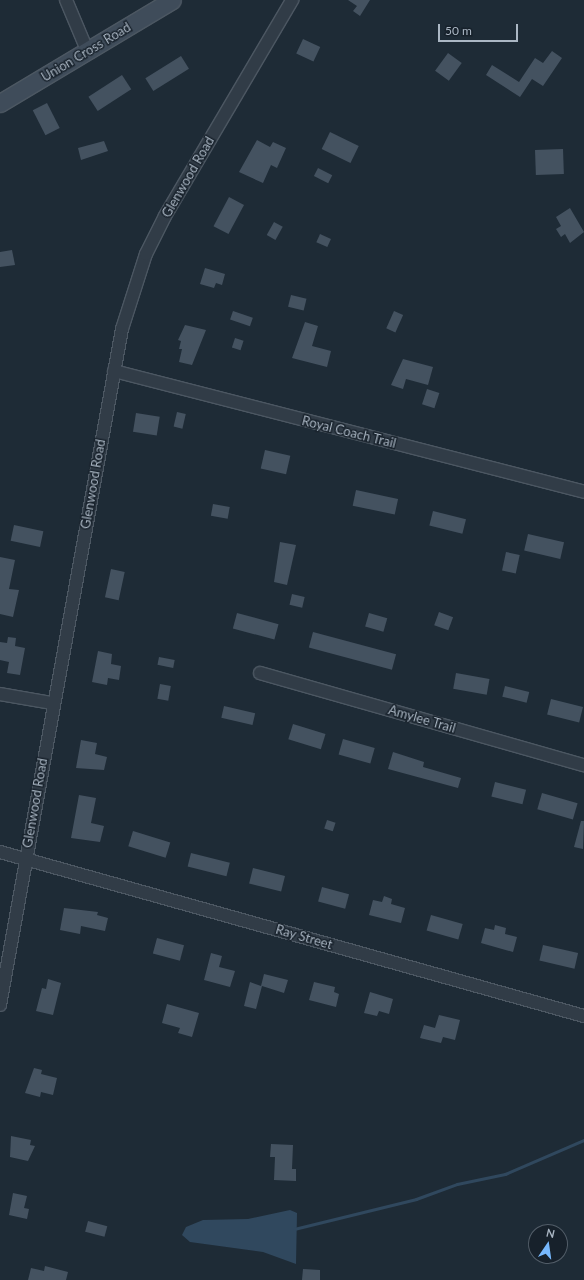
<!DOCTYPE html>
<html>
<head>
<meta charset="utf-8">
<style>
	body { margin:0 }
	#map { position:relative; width:584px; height:1280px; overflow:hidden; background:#1e2b36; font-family:Lato,sans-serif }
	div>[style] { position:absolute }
	.water>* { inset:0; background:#30485e }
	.stream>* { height:3px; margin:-1.5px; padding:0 1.5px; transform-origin:1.5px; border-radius:1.5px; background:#30485e }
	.building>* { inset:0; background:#445260; transform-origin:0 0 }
	.roads { filter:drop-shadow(1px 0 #4c5762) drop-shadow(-1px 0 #4c5762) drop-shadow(0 1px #4c5762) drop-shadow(0 -1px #4c5762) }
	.minor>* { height:12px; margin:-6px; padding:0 6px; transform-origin:6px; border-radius:6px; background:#313c47 }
	.secondary>* { height:17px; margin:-8.5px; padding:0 8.5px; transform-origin:8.5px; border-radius:8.5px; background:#3f4c5a }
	span { translate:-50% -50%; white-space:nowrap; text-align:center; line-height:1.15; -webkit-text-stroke:3px #17212b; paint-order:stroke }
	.street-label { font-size:13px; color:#abb7c4 }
	.north { position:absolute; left:528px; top:1224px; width:40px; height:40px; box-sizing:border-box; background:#17212b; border:1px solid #525d68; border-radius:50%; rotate:13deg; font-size:11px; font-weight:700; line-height:16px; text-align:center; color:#abb7c4 }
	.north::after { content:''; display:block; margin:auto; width:14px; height:18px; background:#77b8fc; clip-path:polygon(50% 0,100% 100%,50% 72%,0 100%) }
	.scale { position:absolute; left:438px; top:24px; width:80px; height:18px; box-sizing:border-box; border:2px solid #abb7c4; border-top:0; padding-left:5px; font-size:12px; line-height:14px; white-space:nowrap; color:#abb7c4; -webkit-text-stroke:3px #17212b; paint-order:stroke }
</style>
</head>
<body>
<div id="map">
	<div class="water">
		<i style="clip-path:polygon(290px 1210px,297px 1213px,296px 1264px,263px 1252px,190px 1242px,182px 1235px,186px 1227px,203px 1220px,248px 1219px)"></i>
	</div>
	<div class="stream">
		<i style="left:294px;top:1229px;width:126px;rotate:-13.8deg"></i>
		<i style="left:416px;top:1199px;width:44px;rotate:-20.1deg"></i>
		<i style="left:457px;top:1184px;width:49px;rotate:-11.8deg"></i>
		<i style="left:505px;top:1174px;width:86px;rotate:-23.3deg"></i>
	</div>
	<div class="building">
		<i style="clip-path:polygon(348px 0,370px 0,360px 16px,353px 11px,357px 6px)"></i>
		<i style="left:303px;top:39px;width:19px;height:16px;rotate:25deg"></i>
		<i style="clip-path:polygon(552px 51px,562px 58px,543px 86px,532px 79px,520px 97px,486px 75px,492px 65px,519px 82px,535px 58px,543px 63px)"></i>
		<i style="left:448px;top:53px;width:17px;height:22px;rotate:36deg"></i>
		<i style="left:181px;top:56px;width:15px;height:42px;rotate:58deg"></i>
		<i style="left:122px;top:75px;width:17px;height:40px;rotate:57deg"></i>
		<i style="left:47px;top:103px;width:28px;height:16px;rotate:63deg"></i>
		<i style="left:330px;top:132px;width:32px;height:19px;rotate:26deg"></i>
		<i style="clip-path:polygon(257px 140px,270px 147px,273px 142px,286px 148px,277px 168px,271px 165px,263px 183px,239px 172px)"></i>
		<i style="clip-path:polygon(104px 141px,108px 151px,81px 160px,78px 148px)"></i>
		<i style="left:563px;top:149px;width:25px;height:28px;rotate:88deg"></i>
		<i style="left:318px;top:168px;width:16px;height:9px;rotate:27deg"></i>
		<i style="left:229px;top:197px;width:17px;height:33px;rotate:28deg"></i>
		<i style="clip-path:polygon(570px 208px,584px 232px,570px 243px,565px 234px,561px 237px,556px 229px,561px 226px,556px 217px)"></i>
		<i style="left:274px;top:222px;width:10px;height:15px;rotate:29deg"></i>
		<i style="left:320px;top:234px;width:12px;height:9px;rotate:24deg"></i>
		<i style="clip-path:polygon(12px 250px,15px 265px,0 267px,0 252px)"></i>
		<i style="clip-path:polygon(205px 268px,225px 274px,222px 285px,216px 283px,214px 288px,200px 284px)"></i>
		<i style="left:291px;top:295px;width:16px;height:12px;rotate:14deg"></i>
		<i style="left:233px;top:311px;width:21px;height:9px;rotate:19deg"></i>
		<i style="left:394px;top:311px;width:10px;height:19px;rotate:24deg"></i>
		<i style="clip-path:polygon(305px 322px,318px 326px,312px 346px,331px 351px,327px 367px,292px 358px)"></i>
		<i style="clip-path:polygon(185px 325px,206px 330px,192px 365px,179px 362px,182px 349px,179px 349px,181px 341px,178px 340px)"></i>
		<i style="left:235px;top:338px;width:9px;height:10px;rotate:18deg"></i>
		<i style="clip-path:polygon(403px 359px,433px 367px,428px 385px,406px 379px,403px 389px,391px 385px)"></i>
		<i style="left:427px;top:389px;width:13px;height:16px;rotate:18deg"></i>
		<i style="left:177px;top:412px;width:9px;height:15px;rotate:13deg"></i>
		<i style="left:136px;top:413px;width:24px;height:19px;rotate:9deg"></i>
		<i style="left:265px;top:450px;width:26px;height:19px;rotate:13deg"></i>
		<i style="left:356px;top:490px;width:43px;height:16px;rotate:12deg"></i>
		<i style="left:213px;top:504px;width:17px;height:12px;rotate:10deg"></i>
		<i style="left:433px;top:511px;width:34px;height:15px;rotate:14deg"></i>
		<i style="left:14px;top:525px;width:30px;height:16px;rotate:12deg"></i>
		<i style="left:528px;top:534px;width:37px;height:17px;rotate:13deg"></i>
		<i style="clip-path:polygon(280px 542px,296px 545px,287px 585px,274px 582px)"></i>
		<i style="left:506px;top:552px;width:14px;height:19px;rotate:12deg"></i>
		<i style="clip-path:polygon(0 557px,15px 560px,9px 589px,19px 590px,13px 617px,0 614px)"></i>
		<i style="left:111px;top:569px;width:14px;height:29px;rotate:12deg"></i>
		<i style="left:292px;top:594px;width:13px;height:11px;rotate:13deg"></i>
		<i style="left:439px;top:612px;width:15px;height:14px;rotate:20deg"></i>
		<i style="left:237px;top:613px;width:43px;height:16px;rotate:15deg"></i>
		<i style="left:369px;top:613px;width:19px;height:14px;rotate:16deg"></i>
		<i style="left:313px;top:632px;width:86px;height:16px;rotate:15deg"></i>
		<i style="clip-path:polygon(8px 637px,16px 638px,15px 646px,25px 648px,20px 675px,7px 673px,9px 662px,0 660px,0 642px,7px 643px)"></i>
		<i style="clip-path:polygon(98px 651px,112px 654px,111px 664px,121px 666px,119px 680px,108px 678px,107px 685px,92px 682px)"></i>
		<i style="left:159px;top:657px;width:16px;height:8px;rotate:11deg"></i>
		<i style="left:456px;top:673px;width:34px;height:16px;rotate:10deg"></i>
		<i style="left:160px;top:684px;width:11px;height:15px;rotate:10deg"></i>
		<i style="left:505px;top:686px;width:25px;height:11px;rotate:14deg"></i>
		<i style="left:551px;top:699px;width:33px;height:16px;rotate:14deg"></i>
		<i style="left:224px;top:706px;width:32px;height:12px;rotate:13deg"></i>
		<i style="left:293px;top:724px;width:34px;height:16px;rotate:17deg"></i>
		<i style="left:343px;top:739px;width:33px;height:16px;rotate:16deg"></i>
		<i style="clip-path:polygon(81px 740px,97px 743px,95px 754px,107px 757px,104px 770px,76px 768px)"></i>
		<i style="clip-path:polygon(393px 752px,424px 762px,423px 767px,461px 778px,458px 788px,388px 769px)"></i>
		<i style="left:495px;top:782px;width:32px;height:15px;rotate:14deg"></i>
		<i style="left:542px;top:793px;width:37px;height:17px;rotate:16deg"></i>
		<i style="clip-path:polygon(79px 795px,96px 798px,91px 823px,104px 826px,100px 842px,71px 838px)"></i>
		<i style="left:327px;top:820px;width:9px;height:9px;rotate:18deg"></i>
		<i style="clip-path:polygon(581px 821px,584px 821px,583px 849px,574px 847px)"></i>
		<i style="left:133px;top:831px;width:39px;height:16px;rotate:17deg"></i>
		<i style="left:191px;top:853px;width:40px;height:14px;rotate:14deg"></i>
		<i style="left:253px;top:868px;width:33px;height:16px;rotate:14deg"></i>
		<i style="left:322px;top:887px;width:28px;height:15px;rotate:15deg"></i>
		<i style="clip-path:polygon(384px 896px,392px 899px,391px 904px,405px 908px,401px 923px,369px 915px,373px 900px,382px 902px)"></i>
		<i style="clip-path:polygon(64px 908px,98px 912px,97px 915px,108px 918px,105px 931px,81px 926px,80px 934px,60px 930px)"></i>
		<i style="left:431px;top:915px;width:33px;height:16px;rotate:16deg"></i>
		<i style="clip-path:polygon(495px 925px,506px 928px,505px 934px,517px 937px,513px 952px,481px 943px,485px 928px,494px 930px)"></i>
		<i style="left:157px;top:938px;width:28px;height:16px;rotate:15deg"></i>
		<i style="left:543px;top:945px;width:36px;height:16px;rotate:13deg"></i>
		<i style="clip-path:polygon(211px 953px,222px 956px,219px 967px,235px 971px,230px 987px,204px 980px)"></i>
		<i style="clip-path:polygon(264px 974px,288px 980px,284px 993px,262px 986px,256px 1009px,244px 1006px,250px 982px,261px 986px)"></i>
		<i style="clip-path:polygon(48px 979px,61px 983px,53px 1015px,36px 1011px,42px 988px,46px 989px)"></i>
		<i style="clip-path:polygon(314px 982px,335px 987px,334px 992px,339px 994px,336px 1007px,309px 1000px)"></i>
		<i style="clip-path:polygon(370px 992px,393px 999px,389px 1014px,379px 1011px,377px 1016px,364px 1013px)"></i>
		<i style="clip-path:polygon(167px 1004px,199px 1013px,192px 1037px,178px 1033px,180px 1028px,162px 1023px)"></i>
		<i style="clip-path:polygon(439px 1015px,460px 1020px,455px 1040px,443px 1037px,441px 1043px,420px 1038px,424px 1025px,435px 1028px)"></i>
		<i style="clip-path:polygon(34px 1068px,42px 1070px,41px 1074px,57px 1078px,53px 1095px,41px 1092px,40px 1097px,25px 1093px)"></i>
		<i style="clip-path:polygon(11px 1136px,31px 1140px,30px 1145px,35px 1146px,28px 1161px,10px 1157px)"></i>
		<i style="clip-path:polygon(271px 1144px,293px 1145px,292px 1169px,296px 1169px,296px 1181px,274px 1180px,275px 1157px,270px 1157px)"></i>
		<i style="clip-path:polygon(13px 1193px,27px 1196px,24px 1208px,29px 1209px,27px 1219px,9px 1215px)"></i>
		<i style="left:88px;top:1221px;width:20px;height:11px;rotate:15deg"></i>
		<i style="clip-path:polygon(45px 1266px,68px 1272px,66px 1280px,28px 1280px,31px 1268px,44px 1271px)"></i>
		<i style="clip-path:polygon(303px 1269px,320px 1270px,320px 1280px,302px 1280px)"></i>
	</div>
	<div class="roads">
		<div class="minor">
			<i style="left:66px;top:0;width:54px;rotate:67.2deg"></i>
			<i style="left:114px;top:371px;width:485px;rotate:14.4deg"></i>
			<i style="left:260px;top:673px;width:337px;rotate:15.9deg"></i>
			<i style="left:0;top:694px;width:53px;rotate:9.8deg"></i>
			<i style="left:0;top:852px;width:607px;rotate:15.69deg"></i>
			<i style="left:0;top:1005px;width:687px;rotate:-79.77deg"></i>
			<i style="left:122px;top:329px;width:79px;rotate:-72.3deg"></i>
			<i style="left:146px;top:254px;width:42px;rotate:-63.4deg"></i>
			<i style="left:165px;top:216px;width:251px;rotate:-59.5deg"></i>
		</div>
		<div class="secondary">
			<i style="left:0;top:103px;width:200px;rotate:-30.9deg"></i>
		</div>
	</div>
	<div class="street-label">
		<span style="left:86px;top:52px;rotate:-31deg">Union Cross Road</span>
		<span style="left:188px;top:177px;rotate:-60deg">Glenwood Road</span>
		<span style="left:349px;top:432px;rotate:14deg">Royal Coach Trail</span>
		<span style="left:93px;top:484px;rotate:-80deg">Glenwood Road</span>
		<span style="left:422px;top:719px;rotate:16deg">Amylee Trail</span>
		<span style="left:35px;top:803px;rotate:-80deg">Glenwood Road</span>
		<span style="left:304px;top:937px;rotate:16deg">Ray Street</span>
	</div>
	<div class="north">N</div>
	<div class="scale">50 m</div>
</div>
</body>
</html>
